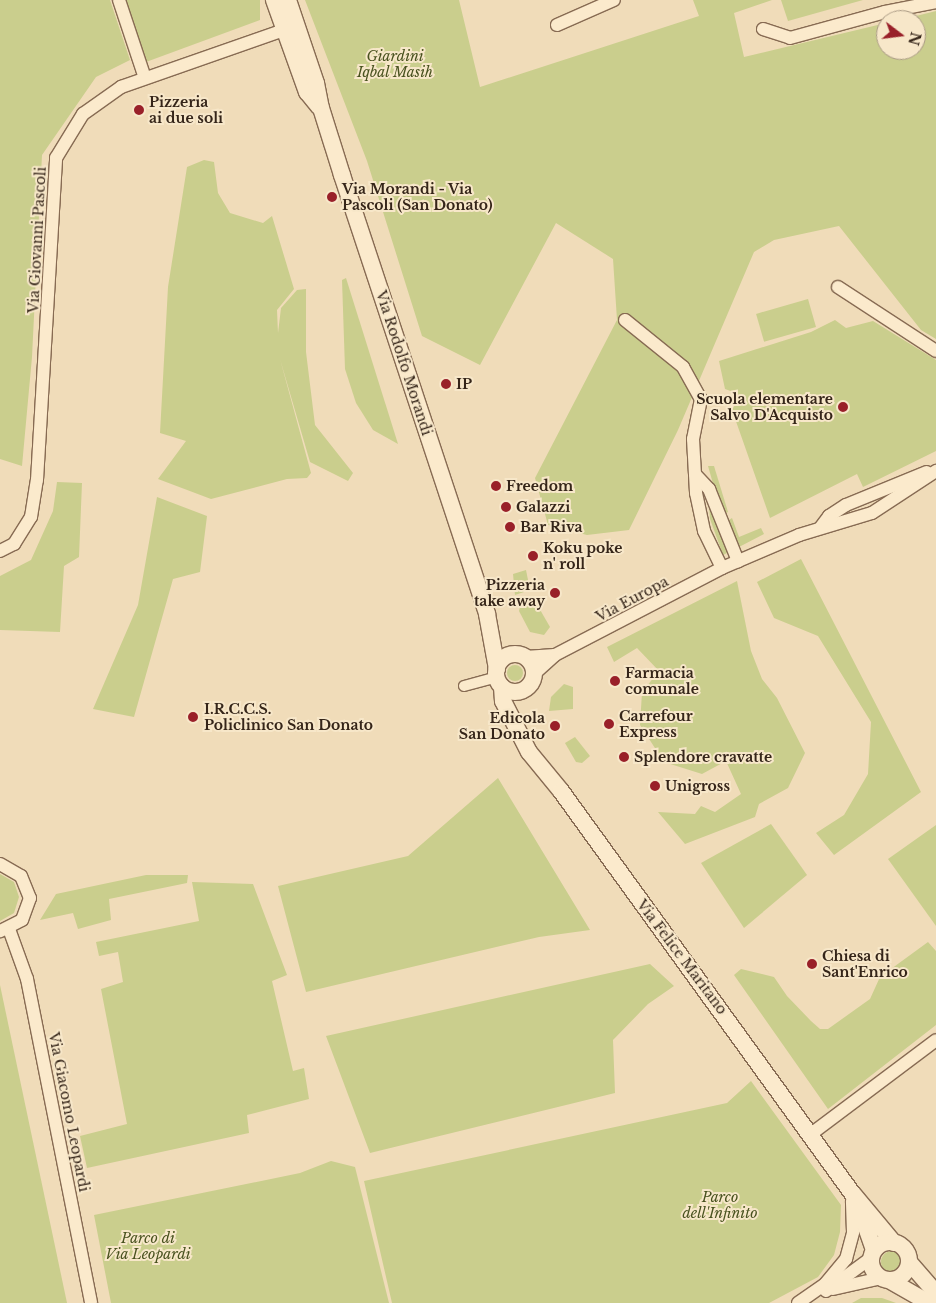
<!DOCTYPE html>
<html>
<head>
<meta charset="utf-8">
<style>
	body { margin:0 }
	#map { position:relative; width:936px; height:1303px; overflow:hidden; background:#f0dcb9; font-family:"Libre Baskerville",serif }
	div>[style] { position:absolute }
	.green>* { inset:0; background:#cace8d; transform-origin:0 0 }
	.round { border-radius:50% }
	.roads { filter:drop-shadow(1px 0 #876b53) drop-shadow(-1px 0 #876b53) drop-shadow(0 1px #876b53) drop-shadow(0 -1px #876b53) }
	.pedestrian>* { height:10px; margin:-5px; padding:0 5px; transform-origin:5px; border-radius:5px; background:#fbeacc }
	.minor>* { height:12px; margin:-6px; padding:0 6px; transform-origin:6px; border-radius:6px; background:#fbeacc }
	.tertiary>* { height:16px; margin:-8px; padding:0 8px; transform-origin:8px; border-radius:8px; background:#fbeacc }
	.tertiary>.ring { margin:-8px; padding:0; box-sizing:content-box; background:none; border:16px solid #fbeacc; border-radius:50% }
	.dots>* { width:14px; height:14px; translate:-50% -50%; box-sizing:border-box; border:2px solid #f7e7c9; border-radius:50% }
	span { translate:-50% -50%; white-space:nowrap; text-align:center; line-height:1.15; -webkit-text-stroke:4px #f7e7c9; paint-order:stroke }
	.park-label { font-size:14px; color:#49521f; font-style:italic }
	.poi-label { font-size:14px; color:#352519; font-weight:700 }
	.left { translate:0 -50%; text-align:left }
	.right { translate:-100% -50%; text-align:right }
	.street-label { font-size:14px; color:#352519 }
	.north { position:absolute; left:876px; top:10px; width:50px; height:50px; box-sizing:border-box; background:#f7e7c9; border:1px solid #a99983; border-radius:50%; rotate:105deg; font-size:14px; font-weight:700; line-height:20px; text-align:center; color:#352519 }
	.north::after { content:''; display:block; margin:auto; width:18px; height:22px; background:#992029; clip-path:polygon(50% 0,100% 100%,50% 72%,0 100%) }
</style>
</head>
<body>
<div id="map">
	<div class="green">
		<i style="clip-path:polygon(0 0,110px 0,130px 60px,96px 77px,42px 155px,32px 357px,22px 466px,0 459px)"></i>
		<i style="clip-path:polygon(125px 0,260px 0,260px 20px,146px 62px)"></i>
		<i style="clip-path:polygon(305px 0,459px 0,480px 87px,699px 16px,693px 0,772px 0,734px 13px,744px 57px,886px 23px,886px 50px,916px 50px,916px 20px,900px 20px,936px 11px,936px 339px,921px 330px,839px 226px,774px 240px,754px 252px,678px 430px,629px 530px,587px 535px,548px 525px,535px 478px,617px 320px,613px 259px,556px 223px,480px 365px,422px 336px,367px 161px)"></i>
		<i style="clip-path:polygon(781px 0,863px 0,788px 21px)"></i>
		<i style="clip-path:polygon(204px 160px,214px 162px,218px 193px,230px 213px,263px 223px,272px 216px,294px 289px,277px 310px,278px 333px,281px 308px,297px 290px,306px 289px,306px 352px,315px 425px,353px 473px,348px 481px,310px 462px,280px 359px,311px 473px,307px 478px,287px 479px,211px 499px,158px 479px,186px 441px,160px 433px,168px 287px,187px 167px)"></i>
		<i style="clip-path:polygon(346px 278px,398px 444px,373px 430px,356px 403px,345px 369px,342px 280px)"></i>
		<i style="left:808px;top:299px;width:29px;height:54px;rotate:74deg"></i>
		<i style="clip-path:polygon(835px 320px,846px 328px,873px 321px,936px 360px,936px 451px,863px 487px,857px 474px,770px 518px,732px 410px,737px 401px,736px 393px,725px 389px,719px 361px,811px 332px)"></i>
		<i style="clip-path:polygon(708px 466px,714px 466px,728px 512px,722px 515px)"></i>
		<i style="clip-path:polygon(57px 482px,82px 483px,79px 557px,64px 566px,60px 632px,0 630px,0 576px,31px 560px,53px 511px)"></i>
		<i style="clip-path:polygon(157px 497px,207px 516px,200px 572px,173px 579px,134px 717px,93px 709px,138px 605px)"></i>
		<i style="clip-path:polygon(709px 506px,714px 514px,729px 552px,723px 555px,710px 519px)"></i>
		<i style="clip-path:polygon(732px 518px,739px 537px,761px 528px,764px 534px,739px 547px,726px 522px)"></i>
		<i style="clip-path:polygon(801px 559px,921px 792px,834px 855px,816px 833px,844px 815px,868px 774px,871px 722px,818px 636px,774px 618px,757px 582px)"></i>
		<i style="clip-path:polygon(526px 570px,530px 590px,515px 595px,513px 574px)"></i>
		<i style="clip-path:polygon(737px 581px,751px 651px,762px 679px,777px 698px,805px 753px,788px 788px,759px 804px,755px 817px,685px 844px,658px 812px,695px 814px,701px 806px,715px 812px,741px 794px,726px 761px,702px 774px,664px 762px,640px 725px,642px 692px,659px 671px,637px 648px,614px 662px,607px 647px)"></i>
		<i style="clip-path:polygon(535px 601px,550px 627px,544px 635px,530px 632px,519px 611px,520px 607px)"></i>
		<i class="round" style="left:507px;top:665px;width:16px;height:16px"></i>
		<i style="clip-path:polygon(564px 684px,573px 687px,573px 709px,549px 711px,551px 697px)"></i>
		<i style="clip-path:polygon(575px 737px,590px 756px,582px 763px,576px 762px,565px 743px)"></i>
		<i style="clip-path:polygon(498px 778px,590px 930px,539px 937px,306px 992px,278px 886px,408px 856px)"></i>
		<i style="clip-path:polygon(771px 824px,807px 875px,744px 928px,701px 863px)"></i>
		<i style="clip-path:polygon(936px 825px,936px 926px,888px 859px)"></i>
		<i style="clip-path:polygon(0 874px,14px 882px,19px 897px,14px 913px,0 921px)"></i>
		<i style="clip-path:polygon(146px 875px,188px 875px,187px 883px,109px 899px,111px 920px,78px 929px,73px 913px,40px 920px,56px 894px)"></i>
		<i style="clip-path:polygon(192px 882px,253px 884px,287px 975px,272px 981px,293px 1071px,304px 1068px,309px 1099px,247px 1115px,249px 1133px,87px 1168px,80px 1136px,127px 1124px,101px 989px,123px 982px,118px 952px,99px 956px,96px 942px,199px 921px)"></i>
		<i style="clip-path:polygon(928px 942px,936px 951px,936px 1025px,828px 1109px,734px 975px,741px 969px,774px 977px,787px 996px,811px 1021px,820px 1029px,828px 1029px,870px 999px,880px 977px)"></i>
		<i style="clip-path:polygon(650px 964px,674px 986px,648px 1004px,613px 1040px,615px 1093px,370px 1153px,326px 1036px)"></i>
		<i style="clip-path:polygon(0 985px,67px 1303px,0 1303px)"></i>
		<i style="clip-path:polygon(751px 1081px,841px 1205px,840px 1232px,834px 1255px,818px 1277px,769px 1303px,392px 1303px,364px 1181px,727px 1103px)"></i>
		<i style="clip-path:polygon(331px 1161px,355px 1167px,389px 1303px,111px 1303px,94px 1215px,300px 1173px)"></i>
		<i class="round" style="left:881px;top:1251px;width:22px;height:22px"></i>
		<i style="clip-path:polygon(861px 1298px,882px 1298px,896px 1303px,852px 1303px)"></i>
	</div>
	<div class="roads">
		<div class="pedestrian">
			<i style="left:464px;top:686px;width:34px;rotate:-15deg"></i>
		</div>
		<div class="minor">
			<i style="left:119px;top:0;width:82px;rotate:71.6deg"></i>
			<i style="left:557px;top:25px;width:62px;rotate:-23.7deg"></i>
			<i style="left:763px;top:29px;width:28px;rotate:18deg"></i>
			<i style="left:790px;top:38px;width:98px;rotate:-15.3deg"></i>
			<i style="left:885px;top:12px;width:52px;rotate:-11.1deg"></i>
			<i style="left:838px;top:287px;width:117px;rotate:33.1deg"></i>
			<i style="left:625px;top:320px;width:75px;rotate:39deg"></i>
			<i style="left:683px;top:367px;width:37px;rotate:61deg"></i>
			<i style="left:701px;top:399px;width:41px;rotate:101.3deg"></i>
			<i style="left:693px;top:439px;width:54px;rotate:86.8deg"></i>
			<i style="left:696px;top:493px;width:39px;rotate:78deg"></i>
			<i style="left:704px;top:531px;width:41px;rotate:64.1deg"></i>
			<i style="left:695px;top:474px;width:21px;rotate:47deg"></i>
			<i style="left:709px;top:489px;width:78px;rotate:68.1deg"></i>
			<i style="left:820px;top:528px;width:15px;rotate:-53deg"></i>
			<i style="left:829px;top:516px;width:20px;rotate:-33deg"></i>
			<i style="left:846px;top:505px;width:87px;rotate:-22.2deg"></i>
			<i style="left:0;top:551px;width:16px;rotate:-27deg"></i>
			<i style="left:14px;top:544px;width:32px;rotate:-58deg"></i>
			<i style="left:31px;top:517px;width:37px;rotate:-81deg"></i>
			<i style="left:37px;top:480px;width:323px;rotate:-86.6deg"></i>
			<i style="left:56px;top:158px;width:52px;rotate:-58.5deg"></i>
			<i style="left:83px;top:114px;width:47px;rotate:-35.4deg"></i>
			<i style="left:121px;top:87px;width:173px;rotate:-19.3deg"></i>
			<i style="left:525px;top:657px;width:30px;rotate:-4deg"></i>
			<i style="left:534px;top:674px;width:28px;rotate:-42deg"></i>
			<i style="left:555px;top:655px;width:188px;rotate:-27.5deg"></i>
			<i style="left:722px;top:568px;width:84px;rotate:-23.2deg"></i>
			<i style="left:799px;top:535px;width:76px;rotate:-16.8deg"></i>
			<i style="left:872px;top:513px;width:77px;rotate:-33.3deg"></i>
			<i style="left:0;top:864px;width:24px;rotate:30deg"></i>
			<i style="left:21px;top:876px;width:24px;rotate:68deg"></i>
			<i style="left:30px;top:898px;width:23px;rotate:110deg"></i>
			<i style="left:22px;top:920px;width:25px;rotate:153deg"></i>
			<i style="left:9px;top:929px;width:53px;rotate:70.2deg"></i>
			<i style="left:27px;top:979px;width:330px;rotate:78.8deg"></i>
			<i style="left:811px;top:1134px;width:156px;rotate:-36.9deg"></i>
			<i style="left:833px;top:1289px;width:49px;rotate:-12.9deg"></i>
			<i style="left:826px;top:1291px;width:56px;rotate:-36.3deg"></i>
			<i style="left:798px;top:1303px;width:33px;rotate:-35deg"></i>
			<i style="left:825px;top:1284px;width:33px;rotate:-50deg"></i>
			<i style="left:846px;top:1259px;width:28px;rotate:-75deg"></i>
			<i style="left:853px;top:1232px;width:31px;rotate:-92deg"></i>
		</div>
		<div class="tertiary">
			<i style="left:274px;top:0;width:98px;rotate:70.3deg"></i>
			<i style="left:307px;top:92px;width:19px;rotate:51deg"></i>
			<i style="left:288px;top:0;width:88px;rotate:71.4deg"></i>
			<i style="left:316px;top:83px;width:25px;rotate:79deg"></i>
			<i style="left:321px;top:108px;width:70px;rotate:72.6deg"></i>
			<i style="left:342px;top:175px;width:462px;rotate:71.7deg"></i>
			<i style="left:487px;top:614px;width:56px;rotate:79.7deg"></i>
			<i class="ring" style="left:496px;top:654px;width:22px;height:22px"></i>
			<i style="left:502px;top:687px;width:14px;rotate:86deg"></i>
			<i style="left:503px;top:701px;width:57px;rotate:63deg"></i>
			<i style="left:529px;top:752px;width:50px;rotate:50.6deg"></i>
			<i style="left:561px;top:791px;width:498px;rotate:54.1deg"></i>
			<i style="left:853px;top:1194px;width:64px;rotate:50.1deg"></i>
			<i style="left:860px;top:1210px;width:42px;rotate:70.7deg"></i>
			<i class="ring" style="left:871px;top:1242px;width:22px;height:22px"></i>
			<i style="left:909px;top:1262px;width:41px;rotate:48.9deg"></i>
			<i style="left:889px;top:1280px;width:46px;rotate:29.9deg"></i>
		</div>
	</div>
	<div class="dots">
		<i style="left:139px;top:110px;background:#992029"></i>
		<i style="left:332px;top:197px;background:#992029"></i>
		<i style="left:446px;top:384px;background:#992029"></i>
		<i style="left:843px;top:407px;background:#992029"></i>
		<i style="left:496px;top:486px;background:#992029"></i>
		<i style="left:506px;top:507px;background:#992029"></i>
		<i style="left:510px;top:527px;background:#992029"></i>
		<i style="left:533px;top:556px;background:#992029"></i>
		<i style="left:555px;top:593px;background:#992029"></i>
		<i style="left:615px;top:681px;background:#992029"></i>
		<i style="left:193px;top:717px;background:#992029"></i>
		<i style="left:609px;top:724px;background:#992029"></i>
		<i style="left:555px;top:726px;background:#992029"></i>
		<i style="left:624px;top:757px;background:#992029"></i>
		<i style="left:655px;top:786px;background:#992029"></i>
		<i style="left:812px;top:964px;background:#992029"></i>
	</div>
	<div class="park-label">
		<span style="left:395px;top:64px">Giardini<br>Iqbal Masih</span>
		<span style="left:720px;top:1205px">Parco<br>dell'Infinito</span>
		<span style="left:148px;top:1246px">Parco di<br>Via Leopardi</span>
	</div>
	<div class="poi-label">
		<span class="left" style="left:149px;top:110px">Pizzeria<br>ai due soli</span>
		<span class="left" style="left:342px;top:197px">Via Morandi - Via<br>Pascoli (San Donato)</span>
		<span class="left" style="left:456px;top:384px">IP</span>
		<span class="right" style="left:833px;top:407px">Scuola elementare<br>Salvo D'Acquisto</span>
		<span class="left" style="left:506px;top:486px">Freedom</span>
		<span class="left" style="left:516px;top:507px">Galazzi</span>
		<span class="left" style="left:520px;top:527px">Bar Riva</span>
		<span class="left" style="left:543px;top:556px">Koku poke<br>n' roll</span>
		<span class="right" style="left:545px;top:593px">Pizzeria<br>take away</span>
		<span class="left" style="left:625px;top:681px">Farmacia<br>comunale</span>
		<span class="left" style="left:204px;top:717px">I.R.C.C.S.<br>Policlinico San Donato</span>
		<span class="left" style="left:619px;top:724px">Carrefour<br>Express</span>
		<span class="right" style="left:545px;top:726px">Edicola<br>San Donato</span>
		<span class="left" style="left:634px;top:757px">Splendore cravatte</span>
		<span class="left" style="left:665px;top:786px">Unigross</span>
		<span class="left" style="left:822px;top:964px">Chiesa di<br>Sant'Enrico</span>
	</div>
	<div class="street-label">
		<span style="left:37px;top:240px;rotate:-87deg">Via Giovanni Pascoli</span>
		<span style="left:404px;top:363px;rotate:72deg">Via Rodolfo Morandi</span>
		<span style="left:632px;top:599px;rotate:-28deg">Via Europa</span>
		<span style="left:682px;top:957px;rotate:53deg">Via Felice Maritano</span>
		<span style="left:69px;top:1112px;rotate:79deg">Via Giacomo Leopardi</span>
	</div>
	<div class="north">N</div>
</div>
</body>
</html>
